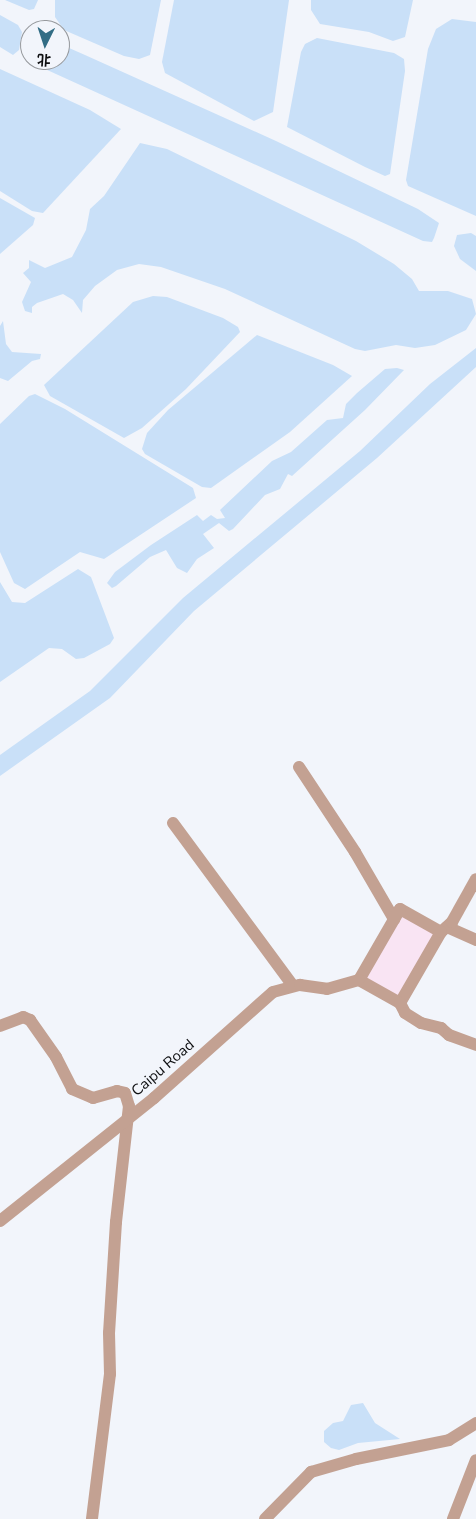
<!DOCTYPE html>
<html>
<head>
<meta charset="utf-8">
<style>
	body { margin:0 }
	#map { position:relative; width:476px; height:1519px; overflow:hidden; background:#f2f5fb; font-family:"Nunito Sans","Noto Sans SC",sans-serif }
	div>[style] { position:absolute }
	.commercial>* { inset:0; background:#f9e4f3; transform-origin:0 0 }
	.water>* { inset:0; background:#c9e0f8 }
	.street>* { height:12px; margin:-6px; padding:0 6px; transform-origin:6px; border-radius:6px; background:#c3a192 }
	span { translate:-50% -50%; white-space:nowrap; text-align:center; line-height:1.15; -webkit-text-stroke:4px #f2f5fb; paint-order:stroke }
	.street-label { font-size:15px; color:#0d0e10 }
	.north { position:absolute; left:20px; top:20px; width:50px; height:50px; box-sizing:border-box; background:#f2f5fb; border:1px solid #96999d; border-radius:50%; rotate:184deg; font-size:14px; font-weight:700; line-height:20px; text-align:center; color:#0d0e10 }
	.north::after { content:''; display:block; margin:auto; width:18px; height:22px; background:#326d85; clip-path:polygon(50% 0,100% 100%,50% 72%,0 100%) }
</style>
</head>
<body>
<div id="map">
	<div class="commercial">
		<i style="left:400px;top:909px;width:47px;height:82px;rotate:29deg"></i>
	</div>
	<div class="water">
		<i style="clip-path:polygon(5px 0,38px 0,34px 9px,29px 10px)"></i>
		<i style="clip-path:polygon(55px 0,161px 0,150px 55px,139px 59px,124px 56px,64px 30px,55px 17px)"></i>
		<i style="clip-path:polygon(174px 0,289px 0,273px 112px,254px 121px,165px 73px,162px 62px)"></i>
		<i style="clip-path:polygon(311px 0,413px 0,405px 37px,393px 41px,369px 32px,320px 24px,311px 10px)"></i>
		<i style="clip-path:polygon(0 15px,18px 25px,22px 32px,19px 50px,13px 55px,0 47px)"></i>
		<i style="clip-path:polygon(452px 19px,476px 22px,476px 216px,408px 186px,406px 180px,428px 49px,436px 29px)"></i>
		<i style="clip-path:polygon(30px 37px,30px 60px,60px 60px,60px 44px,85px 55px,276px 141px,418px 209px,439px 223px,434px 238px,432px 242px,423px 241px,34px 64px,28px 59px,25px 53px)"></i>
		<i style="clip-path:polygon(317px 38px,394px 53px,404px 59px,405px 71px,390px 174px,385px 176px,365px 167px,287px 127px,301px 52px,305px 44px)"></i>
		<i style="clip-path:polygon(0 69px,90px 110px,121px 129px,43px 213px,32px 211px,0 191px)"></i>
		<i style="clip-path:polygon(140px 143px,167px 149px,356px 241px,394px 264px,412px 279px,419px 291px,448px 291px,472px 299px,476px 314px,466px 330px,435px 345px,415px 348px,396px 345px,365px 351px,355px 349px,225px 289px,161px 267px,139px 264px,117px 270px,95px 286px,83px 300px,82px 313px,73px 300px,63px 294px,37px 303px,32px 307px,32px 313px,25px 311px,22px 302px,31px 282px,23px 273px,29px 268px,29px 260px,45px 268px,72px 257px,86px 230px,90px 209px,104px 196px)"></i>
		<i style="clip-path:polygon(0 198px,35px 218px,33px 225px,0 254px)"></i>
		<i style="clip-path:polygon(471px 233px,476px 236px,476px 271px,460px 259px,454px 246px,457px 235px)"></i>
		<i style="clip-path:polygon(153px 296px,167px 297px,223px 318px,238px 327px,240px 332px,186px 389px,142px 428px,124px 438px,50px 396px,44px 385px,133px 302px)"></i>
		<i style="clip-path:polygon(3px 321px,6px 344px,12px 352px,41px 354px,40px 359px,32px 361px,8px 381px,0 378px,0 326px)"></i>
		<i style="clip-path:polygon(257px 335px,333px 365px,352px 376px,290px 432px,211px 488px,202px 487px,145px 454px,142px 449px,147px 433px,168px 410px)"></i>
		<i style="clip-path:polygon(476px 348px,476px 367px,377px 458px,194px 611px,110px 698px,0 776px,0 755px,90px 691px,183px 598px,360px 451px,430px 384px)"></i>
		<i style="clip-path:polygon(397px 368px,404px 370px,365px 410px,292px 476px,288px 474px,280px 489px,265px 495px,233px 529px,229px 531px,219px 523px,203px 534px,214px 548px,197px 559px,187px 573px,177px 568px,166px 550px,150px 557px,116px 586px,112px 588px,107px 583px,115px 572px,151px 545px,197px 515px,203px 521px,211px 515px,217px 519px,225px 518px,220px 510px,272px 461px,291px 452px,327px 420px,343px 418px,346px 404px,357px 393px,385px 369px)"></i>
		<i style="clip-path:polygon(35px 394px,65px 409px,193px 488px,196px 498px,104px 559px,80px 552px,25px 589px,14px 583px,0 552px,0 424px,29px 396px)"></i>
		<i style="clip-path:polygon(78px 569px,91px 577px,114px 638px,110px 644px,84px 658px,76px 659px,62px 649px,49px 648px,0 682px,0 582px,12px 602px,25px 603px)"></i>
		<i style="clip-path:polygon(363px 1403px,375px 1423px,400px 1439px,358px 1443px,339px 1450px,331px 1448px,324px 1442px,324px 1431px,333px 1423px,343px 1421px,351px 1405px)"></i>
	</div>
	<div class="street">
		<i style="left:299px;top:767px;width:102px;rotate:56.6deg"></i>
		<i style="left:355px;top:852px;width:78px;rotate:59.8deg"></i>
		<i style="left:173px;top:823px;width:202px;rotate:53.6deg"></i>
		<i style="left:447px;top:927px;width:32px;rotate:24deg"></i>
		<i style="left:441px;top:932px;width:15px;rotate:-42deg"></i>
		<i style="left:452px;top:922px;width:49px;rotate:-60.8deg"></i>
		<i style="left:400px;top:1003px;width:82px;rotate:-60deg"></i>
		<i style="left:441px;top:932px;width:47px;rotate:-150.7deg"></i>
		<i style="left:400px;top:909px;width:82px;rotate:120deg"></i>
		<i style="left:359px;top:980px;width:47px;rotate:29.3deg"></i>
		<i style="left:400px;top:1003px;width:11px;rotate:63deg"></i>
		<i style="left:405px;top:1013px;width:19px;rotate:32deg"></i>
		<i style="left:421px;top:1023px;width:21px;rotate:14deg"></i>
		<i style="left:441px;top:1028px;width:11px;rotate:41deg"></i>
		<i style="left:449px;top:1035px;width:29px;rotate:20deg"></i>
		<i style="left:0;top:1026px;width:25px;rotate:-21deg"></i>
		<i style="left:23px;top:1017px;width:8px;rotate:23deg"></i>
		<i style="left:30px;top:1020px;width:45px;rotate:54.9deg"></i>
		<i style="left:56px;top:1057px;width:36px;rotate:63deg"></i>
		<i style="left:72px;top:1089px;width:23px;rotate:23deg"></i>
		<i style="left:93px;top:1098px;width:25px;rotate:-16deg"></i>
		<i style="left:117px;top:1091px;width:8px;rotate:14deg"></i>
		<i style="left:125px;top:1093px;width:14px;rotate:73deg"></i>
		<i style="left:129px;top:1106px;width:117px;rotate:96.4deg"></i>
		<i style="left:116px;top:1222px;width:111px;rotate:93.6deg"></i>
		<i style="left:109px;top:1333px;width:41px;rotate:88.6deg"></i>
		<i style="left:110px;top:1374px;width:146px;rotate:97.1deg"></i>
		<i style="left:0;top:1221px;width:197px;rotate:-38.6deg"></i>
		<i style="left:154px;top:1098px;width:159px;rotate:-41.7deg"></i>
		<i style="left:273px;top:992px;width:28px;rotate:-15deg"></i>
		<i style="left:300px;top:985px;width:27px;rotate:8deg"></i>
		<i style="left:327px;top:989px;width:33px;rotate:-16deg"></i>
		<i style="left:265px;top:1519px;width:66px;rotate:-45.6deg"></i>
		<i style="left:311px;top:1472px;width:47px;rotate:-16.1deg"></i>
		<i style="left:356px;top:1459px;width:95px;rotate:-11.5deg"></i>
		<i style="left:449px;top:1440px;width:32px;rotate:-32deg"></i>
		<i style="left:453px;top:1519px;width:63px;rotate:-68.7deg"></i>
	</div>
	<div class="street-label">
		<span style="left:163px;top:1068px;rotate:-41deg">Caipu Road</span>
	</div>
	<div class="north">北</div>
</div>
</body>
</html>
